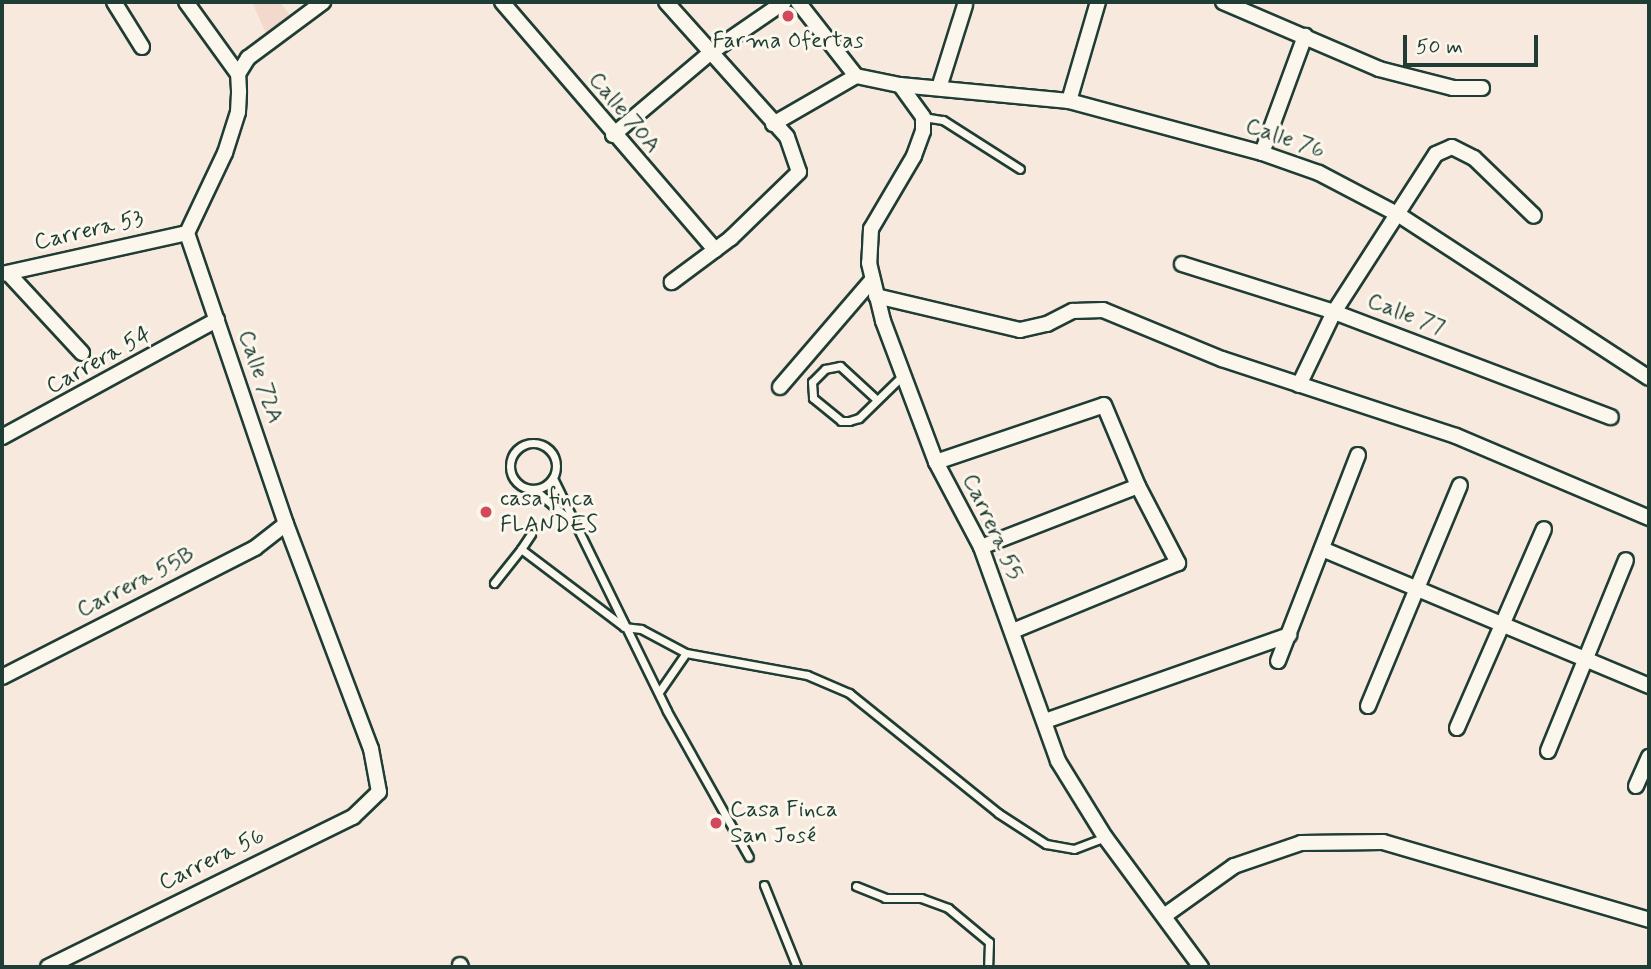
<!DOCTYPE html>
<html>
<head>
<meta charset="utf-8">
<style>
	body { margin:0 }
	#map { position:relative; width:1651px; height:969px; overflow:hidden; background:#f7e9dd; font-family:Mynerve,sans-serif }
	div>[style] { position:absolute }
	.built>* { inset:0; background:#f3d8cc }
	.roads { filter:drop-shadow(2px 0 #1f3d34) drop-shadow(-2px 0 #1f3d34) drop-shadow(0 2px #1f3d34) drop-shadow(0 -2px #1f3d34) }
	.lane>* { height:7px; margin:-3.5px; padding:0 3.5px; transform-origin:3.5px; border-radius:3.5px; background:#fbf7ec }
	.lane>.ring { margin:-3.5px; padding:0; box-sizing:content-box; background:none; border:7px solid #fbf7ec; border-radius:50% }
	.street>* { height:14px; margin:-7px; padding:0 7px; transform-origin:7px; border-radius:7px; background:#fbf7ec }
	.dots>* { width:19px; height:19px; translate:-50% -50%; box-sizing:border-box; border:4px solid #fbf7ec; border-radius:50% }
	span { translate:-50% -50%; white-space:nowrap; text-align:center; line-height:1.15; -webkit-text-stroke:6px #fbf7ec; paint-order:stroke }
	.poi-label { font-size:23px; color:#1f3d34 }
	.left { translate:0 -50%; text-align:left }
	.street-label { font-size:23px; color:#1f3d34 }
	.frame { position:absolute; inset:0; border:4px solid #1f3d34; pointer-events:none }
	.scale { position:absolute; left:1403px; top:35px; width:135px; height:32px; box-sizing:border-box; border:4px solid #1f3d34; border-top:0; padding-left:9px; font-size:21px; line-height:24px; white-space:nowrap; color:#1f3d34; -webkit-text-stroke:5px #fbf7ec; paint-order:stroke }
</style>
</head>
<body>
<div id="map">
	<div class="built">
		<i style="clip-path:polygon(252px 2px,280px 2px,291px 17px,267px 35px)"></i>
	</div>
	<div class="roads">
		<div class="lane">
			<i style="left:923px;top:117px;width:20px;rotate:9deg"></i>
			<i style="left:943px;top:120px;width:91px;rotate:32.5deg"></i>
			<i style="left:876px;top:399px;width:49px;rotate:-137.5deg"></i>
			<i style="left:840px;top:366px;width:15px;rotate:169deg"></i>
			<i style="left:825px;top:369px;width:18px;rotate:135deg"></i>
			<i style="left:812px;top:382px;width:16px;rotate:86deg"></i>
			<i style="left:813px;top:398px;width:36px;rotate:39deg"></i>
			<i style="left:841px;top:421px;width:8px"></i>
			<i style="left:849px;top:421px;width:10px;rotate:-17deg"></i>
			<i style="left:859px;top:418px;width:62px;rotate:-44.3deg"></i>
			<i class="ring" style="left:510px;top:443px;width:39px;height:39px"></i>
			<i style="left:553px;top:478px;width:259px;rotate:63.9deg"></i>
			<i style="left:667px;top:711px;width:167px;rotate:60.7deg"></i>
			<i style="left:534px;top:489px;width:49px;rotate:40.9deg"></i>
			<i style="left:521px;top:549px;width:18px;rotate:-56deg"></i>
			<i style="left:494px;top:583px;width:43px;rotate:-51.5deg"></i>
			<i style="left:521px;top:549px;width:129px;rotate:37.1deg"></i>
			<i style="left:624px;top:627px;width:17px;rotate:7deg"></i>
			<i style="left:641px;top:629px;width:51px;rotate:28.1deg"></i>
			<i style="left:686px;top:653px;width:123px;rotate:10.3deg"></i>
			<i style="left:807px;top:675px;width:46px;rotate:23.2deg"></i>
			<i style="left:849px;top:693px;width:191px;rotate:38.8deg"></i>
			<i style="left:998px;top:813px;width:57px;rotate:32.9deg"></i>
			<i style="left:1046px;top:844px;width:28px;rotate:10deg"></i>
			<i style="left:1074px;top:849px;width:33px;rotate:-21deg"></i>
			<i style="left:659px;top:692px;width:47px;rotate:-55.3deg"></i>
			<i style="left:764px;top:885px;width:88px;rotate:68.1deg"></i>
			<i style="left:856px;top:886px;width:31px;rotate:22deg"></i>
			<i style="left:885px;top:898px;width:36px"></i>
			<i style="left:921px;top:898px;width:29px;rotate:20deg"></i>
			<i style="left:948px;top:908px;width:53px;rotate:39.7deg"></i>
			<i style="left:989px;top:942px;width:25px;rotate:92deg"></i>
		</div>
		<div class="street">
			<i style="left:114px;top:2px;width:53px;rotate:58.1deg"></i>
			<i style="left:502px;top:2px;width:327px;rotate:49.3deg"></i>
			<i style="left:666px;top:2px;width:181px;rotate:48.1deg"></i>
			<i style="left:787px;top:137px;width:37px;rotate:71deg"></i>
			<i style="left:799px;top:172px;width:95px;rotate:135.9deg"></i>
			<i style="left:731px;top:238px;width:74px;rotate:143.3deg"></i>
			<i style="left:798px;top:2px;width:94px;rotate:51.9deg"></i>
			<i style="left:1223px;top:2px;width:170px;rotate:23.2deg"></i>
			<i style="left:1379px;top:69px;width:76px;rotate:14.4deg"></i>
			<i style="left:1453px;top:88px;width:29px"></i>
			<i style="left:238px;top:74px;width:19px;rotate:-58deg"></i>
			<i style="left:248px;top:58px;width:94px;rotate:-36.7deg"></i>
			<i style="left:856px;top:76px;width:45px;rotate:11.6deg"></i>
			<i style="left:900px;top:85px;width:170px;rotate:5.4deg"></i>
			<i style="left:1069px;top:101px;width:200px;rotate:15.1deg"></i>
			<i style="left:1262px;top:153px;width:60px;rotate:19.3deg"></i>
			<i style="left:1319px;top:173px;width:90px;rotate:27.7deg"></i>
			<i style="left:1399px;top:215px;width:298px;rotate:33.1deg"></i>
			<i style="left:900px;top:85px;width:39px;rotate:54deg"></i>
			<i style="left:923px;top:117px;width:14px;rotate:90deg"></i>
			<i style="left:923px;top:131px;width:27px;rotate:110deg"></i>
			<i style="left:914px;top:156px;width:85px;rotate:120.5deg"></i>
			<i style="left:871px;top:229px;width:34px;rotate:93deg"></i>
			<i style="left:869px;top:263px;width:60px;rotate:76.4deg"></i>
			<i style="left:883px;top:321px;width:151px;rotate:69.4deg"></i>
			<i style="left:936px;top:462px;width:96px;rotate:62.1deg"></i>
			<i style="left:981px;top:547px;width:227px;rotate:70.2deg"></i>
			<i style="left:1058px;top:761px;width:89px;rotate:58.3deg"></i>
			<i style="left:1105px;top:837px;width:162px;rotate:53.6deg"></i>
			<i style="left:939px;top:88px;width:87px;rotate:-72.6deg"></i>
			<i style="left:1069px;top:101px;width:103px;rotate:-73.7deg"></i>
			<i style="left:773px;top:124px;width:96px;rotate:-30deg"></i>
			<i style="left:613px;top:135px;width:127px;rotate:-40.2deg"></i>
			<i style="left:710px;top:53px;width:90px;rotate:-34.6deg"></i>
			<i style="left:1262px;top:153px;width:125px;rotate:-69.8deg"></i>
			<i style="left:1182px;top:264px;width:159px;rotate:17.5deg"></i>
			<i style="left:1334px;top:312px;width:296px;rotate:20.8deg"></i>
			<i style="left:8px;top:273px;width:109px;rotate:47.2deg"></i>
			<i style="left:2px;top:274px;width:189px;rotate:-12.5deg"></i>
			<i style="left:876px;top:296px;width:148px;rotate:13.3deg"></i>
			<i style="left:1020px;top:330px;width:28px;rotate:-13deg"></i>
			<i style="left:1047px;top:324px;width:29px;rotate:-27deg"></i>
			<i style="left:1073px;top:311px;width:30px;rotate:-2deg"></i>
			<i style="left:1103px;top:310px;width:129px;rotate:22.4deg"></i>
			<i style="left:1222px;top:359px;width:246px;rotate:18.2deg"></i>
			<i style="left:1456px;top:436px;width:210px;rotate:23deg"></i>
			<i style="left:1299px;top:385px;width:81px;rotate:-64.4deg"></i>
			<i style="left:1334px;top:312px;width:188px;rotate:-57.2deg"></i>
			<i style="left:1436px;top:154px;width:17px;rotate:-24deg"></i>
			<i style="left:1452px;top:147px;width:25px;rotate:27deg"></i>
			<i style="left:1474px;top:158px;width:83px;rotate:44deg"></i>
			<i style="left:780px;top:387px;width:141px;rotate:-49.3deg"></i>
			<i style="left:2px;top:437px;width:245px;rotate:-28.6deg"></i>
			<i style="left:936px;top:462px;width:177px;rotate:-18.7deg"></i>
			<i style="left:1104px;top:405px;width:88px;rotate:67.2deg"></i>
			<i style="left:1138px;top:486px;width:87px;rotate:62.5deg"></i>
			<i style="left:1178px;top:563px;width:178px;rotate:157.6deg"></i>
			<i style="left:981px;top:547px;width:168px;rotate:-21.2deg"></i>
			<i style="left:1322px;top:549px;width:355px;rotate:22.7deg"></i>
			<i style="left:1278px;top:661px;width:221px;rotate:-68.8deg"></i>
			<i style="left:2px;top:677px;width:284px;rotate:-27deg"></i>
			<i style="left:255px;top:548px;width:39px;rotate:-38deg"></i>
			<i style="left:1368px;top:706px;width:239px;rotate:-67.4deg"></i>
			<i style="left:1045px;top:721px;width:259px;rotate:-19.4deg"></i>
			<i style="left:1457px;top:728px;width:217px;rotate:-66.4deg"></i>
			<i style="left:1548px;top:751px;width:206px;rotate:-67.8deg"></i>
			<i style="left:1636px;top:786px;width:32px;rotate:-66deg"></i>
			<i style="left:1164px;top:916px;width:86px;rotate:-35.5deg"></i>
			<i style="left:1234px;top:866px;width:71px;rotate:-18.9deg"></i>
			<i style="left:1301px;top:843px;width:82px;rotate:-0.7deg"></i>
			<i style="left:1383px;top:842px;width:277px;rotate:16.3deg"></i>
			<i style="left:460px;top:965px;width:2px;rotate:63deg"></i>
			<i style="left:48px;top:967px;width:340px;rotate:-26.2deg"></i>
			<i style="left:353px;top:817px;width:36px;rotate:-44deg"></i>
			<i style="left:379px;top:792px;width:44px;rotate:-100.5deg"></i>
			<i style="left:371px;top:749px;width:241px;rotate:-110.7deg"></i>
			<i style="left:286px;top:524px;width:307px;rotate:-108.8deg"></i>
			<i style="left:187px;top:233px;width:89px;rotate:-64.6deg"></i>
			<i style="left:225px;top:153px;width:43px;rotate:-72.4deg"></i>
			<i style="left:238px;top:112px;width:21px;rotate:-87deg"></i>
			<i style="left:239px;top:91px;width:17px;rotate:-93deg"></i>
			<i style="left:238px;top:74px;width:89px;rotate:-125.8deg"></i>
		</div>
	</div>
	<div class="dots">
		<i style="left:788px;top:16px;background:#d1495b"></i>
		<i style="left:486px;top:512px;background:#d1495b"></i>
		<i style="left:716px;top:823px;background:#d1495b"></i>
	</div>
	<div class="poi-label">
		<span style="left:788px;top:41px">Farma Ofertas</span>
		<span class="left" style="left:500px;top:512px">casa finca<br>FLANDES</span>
		<span class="left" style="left:730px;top:823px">Casa Finca<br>San José</span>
	</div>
	<div class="street-label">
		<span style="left:624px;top:113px;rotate:50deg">Calle 70A</span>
		<span style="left:1285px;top:139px;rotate:19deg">Calle 76</span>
		<span style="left:89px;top:231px;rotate:-13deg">Carrera 53</span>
		<span style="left:1406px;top:315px;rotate:21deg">Calle 77</span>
		<span style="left:99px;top:361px;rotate:-29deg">Carrera 54</span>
		<span style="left:260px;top:377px;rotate:71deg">Calle 72A</span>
		<span style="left:992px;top:527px;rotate:65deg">Carrera 55</span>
		<span style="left:136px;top:583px;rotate:-27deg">Carrera 55B</span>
		<span style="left:212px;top:860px;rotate:-26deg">Carrera 56</span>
	</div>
	<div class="frame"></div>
	<div class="scale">50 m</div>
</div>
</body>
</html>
